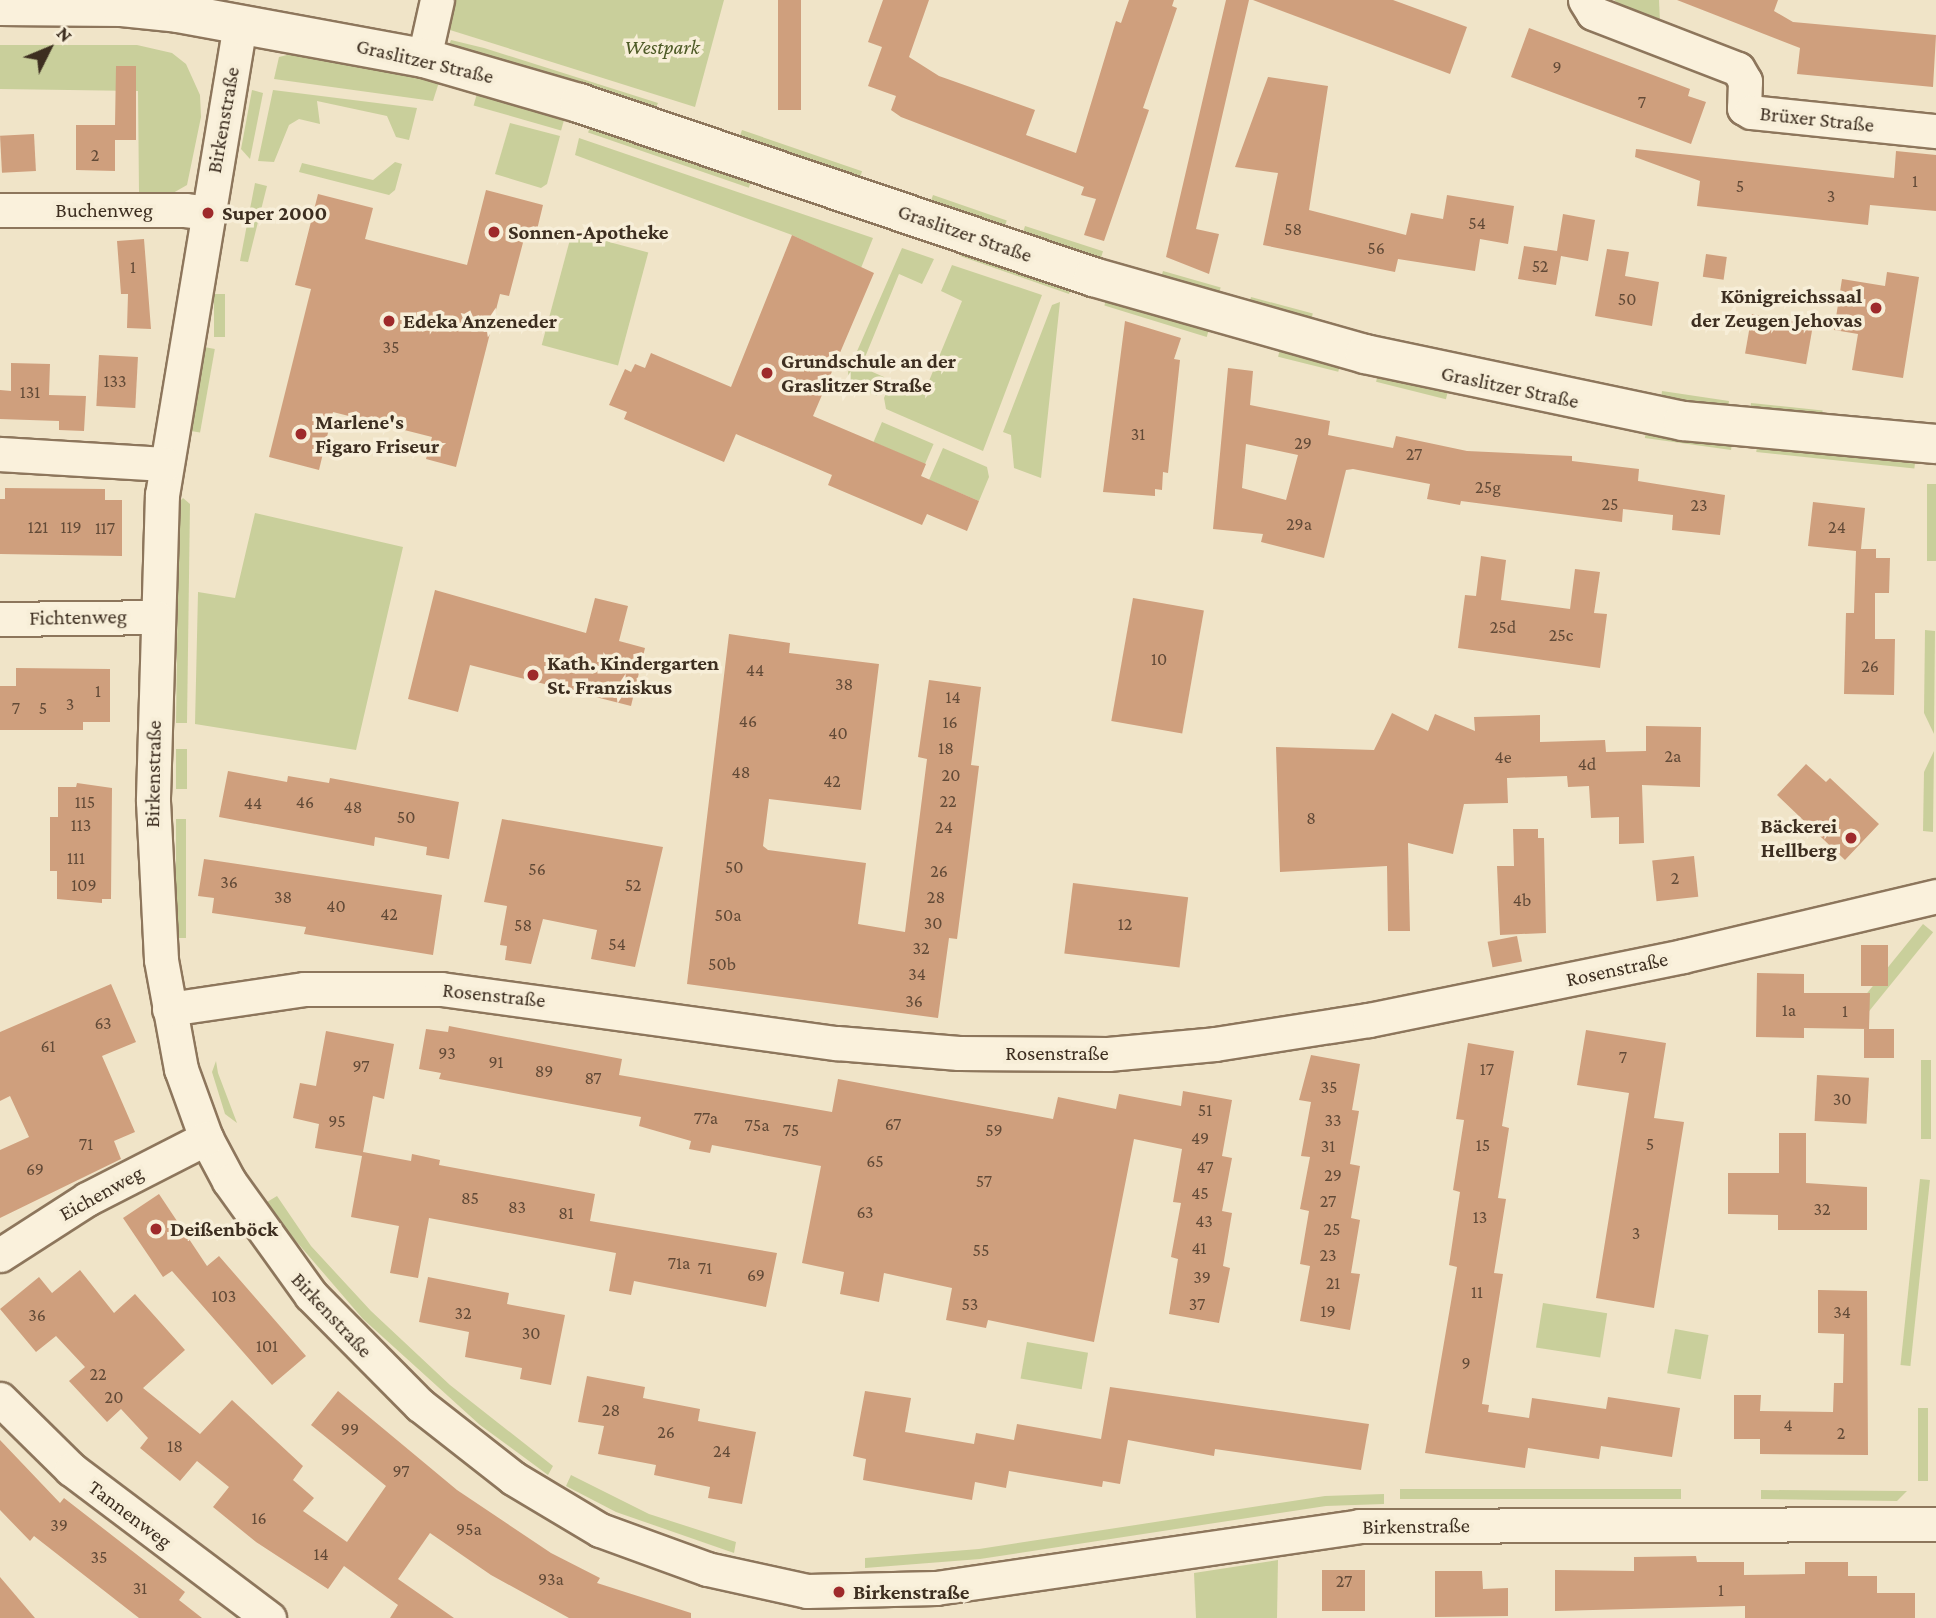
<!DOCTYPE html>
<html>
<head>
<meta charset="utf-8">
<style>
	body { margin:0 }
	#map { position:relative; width:1936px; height:1618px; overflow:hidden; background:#f0e4c8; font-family:"Crimson Pro",serif }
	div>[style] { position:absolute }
	.green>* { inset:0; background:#c9cf9b; transform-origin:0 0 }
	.building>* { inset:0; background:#cf9f7d; transform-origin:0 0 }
	.roads { filter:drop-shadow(2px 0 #8d765c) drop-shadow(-2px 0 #8d765c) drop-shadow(0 2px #8d765c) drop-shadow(0 -2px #8d765c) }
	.minor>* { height:33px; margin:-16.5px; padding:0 16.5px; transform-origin:16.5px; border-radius:16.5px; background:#faf1dc }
	.tertiary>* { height:38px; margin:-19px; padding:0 19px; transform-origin:19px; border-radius:19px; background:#faf1dc }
	.dots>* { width:19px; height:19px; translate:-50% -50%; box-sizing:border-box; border:4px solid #f7eed8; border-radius:50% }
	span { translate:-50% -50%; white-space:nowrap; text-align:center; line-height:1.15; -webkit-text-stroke:7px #f7eed8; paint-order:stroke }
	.number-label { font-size:18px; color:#624a37 }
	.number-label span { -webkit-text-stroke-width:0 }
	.park-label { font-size:21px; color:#4d5a26; font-style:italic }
	.street-label { font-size:21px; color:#3d2e20 }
	.poi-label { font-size:21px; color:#3d2e20; font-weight:700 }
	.left { translate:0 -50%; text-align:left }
	.right { translate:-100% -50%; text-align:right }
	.north { position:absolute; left:14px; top:14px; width:70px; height:70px; -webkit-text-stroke:5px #f7eed8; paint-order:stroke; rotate:47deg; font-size:19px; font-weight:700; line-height:28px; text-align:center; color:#3d2e20 }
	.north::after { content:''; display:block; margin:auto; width:24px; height:32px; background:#3d2e20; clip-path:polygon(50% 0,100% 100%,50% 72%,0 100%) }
</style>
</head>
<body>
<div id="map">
	<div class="green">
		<i style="clip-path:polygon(456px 0,724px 0,695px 107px,450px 30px)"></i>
		<i style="clip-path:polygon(1614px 0,1659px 0,1660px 23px,1623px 8px)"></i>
		<i style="clip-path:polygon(451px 40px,484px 48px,658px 103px,655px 110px,449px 45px)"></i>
		<i style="clip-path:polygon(0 45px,137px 45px,172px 53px,186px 64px,200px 95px,201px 117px,187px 185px,173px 193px,139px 193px,138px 91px,0 89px)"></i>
		<i style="clip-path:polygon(295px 53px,439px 82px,433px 101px,274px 79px,279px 57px)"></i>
		<i style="clip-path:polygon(252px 90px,263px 93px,250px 159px,241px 149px)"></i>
		<i style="clip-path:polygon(273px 90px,417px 108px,409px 140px,396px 137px,387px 116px,317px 101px,320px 124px,299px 119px,289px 125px,274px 162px,258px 161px)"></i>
		<i style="left:478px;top:90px;width:91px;height:16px;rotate:16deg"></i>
		<i style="clip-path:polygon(510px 123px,560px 136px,547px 184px,541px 188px,495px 174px)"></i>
		<i style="left:591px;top:124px;width:170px;height:9px;rotate:19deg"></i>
		<i style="left:742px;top:130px;width:127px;height:9px;rotate:19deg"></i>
		<i style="clip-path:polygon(579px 138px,873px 238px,861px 268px,792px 235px,575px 155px)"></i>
		<i style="clip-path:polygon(395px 162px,402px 164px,395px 190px,389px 195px,299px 172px,302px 163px,373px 180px)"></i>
		<i style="clip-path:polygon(255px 183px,267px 186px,248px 262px,240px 261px)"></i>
		<i style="left:933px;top:195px;width:78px;height:8px;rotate:19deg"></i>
		<i style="left:1025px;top:226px;width:82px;height:9px;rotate:18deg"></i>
		<i style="left:572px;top:232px;width:79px;height:117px;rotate:15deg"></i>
		<i style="clip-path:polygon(902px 248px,934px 259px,922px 284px,899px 274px,861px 367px,884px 377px,877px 396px,849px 384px,848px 372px)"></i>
		<i style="clip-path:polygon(968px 250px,1072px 285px,1069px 294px,960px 256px)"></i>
		<i style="clip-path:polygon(952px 265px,1042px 295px,983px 451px,886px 409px,884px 398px,892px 380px,924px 393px,962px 301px,941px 291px)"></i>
		<i style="left:1163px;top:271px;width:60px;height:8px;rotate:16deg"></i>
		<i style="left:214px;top:294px;width:11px;height:43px"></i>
		<i style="left:1107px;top:297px;width:107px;height:9px;rotate:17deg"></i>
		<i style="left:1251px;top:297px;width:64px;height:8px;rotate:15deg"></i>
		<i style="clip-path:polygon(1060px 302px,1041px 478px,1014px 468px,1011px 435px,1003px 432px,1052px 305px)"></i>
		<i style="left:204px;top:347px;width:11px;height:85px;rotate:10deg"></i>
		<i style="left:1280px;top:349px;width:62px;height:8px;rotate:14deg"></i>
		<i style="left:1378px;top:374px;width:72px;height:8px;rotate:14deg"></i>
		<i style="clip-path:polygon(1662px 391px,1729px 401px,1728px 408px,1661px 400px)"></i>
		<i style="left:1751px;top:403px;width:72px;height:7px;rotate:6deg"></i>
		<i style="left:882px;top:422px;width:56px;height:22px;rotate:23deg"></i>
		<i style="left:1646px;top:430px;width:87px;height:8px;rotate:8deg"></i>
		<i style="left:1757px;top:445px;width:159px;height:7px;rotate:6deg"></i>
		<i style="clip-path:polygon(943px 448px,987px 467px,989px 477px,979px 501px,929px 480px)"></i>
		<i style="left:1927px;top:484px;width:9px;height:77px"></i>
		<i style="clip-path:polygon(183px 498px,190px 504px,187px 723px,176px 723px,179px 502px)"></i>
		<i style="clip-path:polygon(255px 513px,403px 547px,356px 750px,195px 724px,198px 592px,235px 598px)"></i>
		<i style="clip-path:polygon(1925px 630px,1935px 631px,1934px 734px,1924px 713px)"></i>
		<i style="left:176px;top:749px;width:11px;height:40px"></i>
		<i style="clip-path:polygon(1934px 751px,1933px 832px,1923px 831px,1924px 772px)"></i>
		<i style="left:176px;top:819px;width:10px;height:119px"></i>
		<i style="left:1923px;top:924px;width:13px;height:106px;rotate:39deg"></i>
		<i style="left:1921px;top:1060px;width:10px;height:79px"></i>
		<i style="clip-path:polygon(216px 1061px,218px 1073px,237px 1123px,225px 1114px,212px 1072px)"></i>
		<i style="left:1920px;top:1179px;width:10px;height:187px;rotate:6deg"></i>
		<i style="clip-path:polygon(277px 1196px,311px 1246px,371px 1311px,450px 1385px,553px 1466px,548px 1475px,480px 1425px,363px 1319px,283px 1226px,267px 1202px)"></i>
		<i style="left:1543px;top:1303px;width:65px;height:45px;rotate:9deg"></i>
		<i style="left:1675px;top:1329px;width:34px;height:45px;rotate:10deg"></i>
		<i style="left:1027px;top:1342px;width:62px;height:37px;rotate:10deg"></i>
		<i style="left:1918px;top:1408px;width:10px;height:73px"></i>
		<i style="clip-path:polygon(571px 1475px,649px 1514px,736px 1542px,734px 1553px,616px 1512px,566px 1486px)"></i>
		<i style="left:1681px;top:1489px;width:10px;height:281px;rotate:90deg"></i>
		<i style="clip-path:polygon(1761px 1490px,1907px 1491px,1897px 1501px,1761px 1499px)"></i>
		<i style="clip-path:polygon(1384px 1494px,1384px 1504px,1326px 1506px,980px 1559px,865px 1568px,865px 1558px,979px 1549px,1325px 1496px)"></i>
		<i style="clip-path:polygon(1278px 1560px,1277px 1618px,1196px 1618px,1194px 1573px)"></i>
	</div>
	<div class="building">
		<i style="left:778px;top:0;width:23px;height:110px"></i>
		<i style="clip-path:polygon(883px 0,929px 0,909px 57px,939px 76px,1035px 110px,1026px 135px,1076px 153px,1116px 21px,1121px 23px,1129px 0,1174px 0,1172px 6px,1177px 8px,1143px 108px,1149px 110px,1104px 241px,1084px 235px,1096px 199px,1081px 195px,1084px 187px,901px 117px,891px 110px,896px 96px,868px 86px,882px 47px,868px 42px)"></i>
		<i style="clip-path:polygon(1226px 0,1249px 0,1196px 229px,1219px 234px,1209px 274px,1166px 257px)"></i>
		<i style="clip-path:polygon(1253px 0,1393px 0,1467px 27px,1450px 74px)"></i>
		<i style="clip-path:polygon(1677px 0,1778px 0,1774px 11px,1793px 22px,1936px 35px,1933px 87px,1797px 74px,1800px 48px)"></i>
		<i style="clip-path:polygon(1529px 28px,1690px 89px,1688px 96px,1706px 102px,1691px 144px,1511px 77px)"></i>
		<i style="clip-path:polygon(116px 66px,136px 66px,136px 140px,115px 140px,115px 171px,76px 170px,76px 125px,115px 125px)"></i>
		<i style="clip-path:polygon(1268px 77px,1328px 86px,1309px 210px,1406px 235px,1411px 213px,1443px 219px,1447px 195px,1514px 206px,1508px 244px,1480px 239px,1475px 271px,1398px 259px,1395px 272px,1263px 245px,1278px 173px,1235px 167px)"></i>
		<i style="left:34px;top:134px;width:37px;height:34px;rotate:87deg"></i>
		<i style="clip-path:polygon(1636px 149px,1894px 178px,1896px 151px,1936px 155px,1936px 211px,1870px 205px,1868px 225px,1697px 206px,1700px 181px,1635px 157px)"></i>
		<i style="clip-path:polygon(486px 190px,543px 205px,535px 238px,525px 235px,509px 296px,500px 294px,456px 467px,426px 459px,432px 437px,333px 412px,319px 470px,269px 457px,311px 289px,295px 285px,318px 194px,373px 208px,365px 239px,467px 265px)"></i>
		<i style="clip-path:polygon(1563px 214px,1595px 220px,1588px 261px,1561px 256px,1556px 285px,1518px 279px,1524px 246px,1557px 251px)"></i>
		<i style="clip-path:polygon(792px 235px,874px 273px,813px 416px,926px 464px,921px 476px,979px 501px,967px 531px,927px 514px,922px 525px,828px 485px,832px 475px,736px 434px,724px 462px,624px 419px,627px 412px,609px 405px,625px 369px,631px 372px,635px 364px,645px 368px,651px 353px,731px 387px)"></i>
		<i style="clip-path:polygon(144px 239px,151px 329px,127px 328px,128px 294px,121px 294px,117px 241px)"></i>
		<i style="clip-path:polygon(1607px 249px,1629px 252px,1625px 276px,1659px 282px,1652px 326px,1595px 316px)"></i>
		<i style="left:1706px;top:254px;width:21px;height:23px;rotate:8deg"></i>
		<i style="clip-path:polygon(1887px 272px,1919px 277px,1903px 378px,1852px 370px,1858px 334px,1834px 330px,1842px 279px,1885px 286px)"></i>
		<i style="left:1752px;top:314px;width:62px;height:40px;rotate:10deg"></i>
		<i style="clip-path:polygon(1125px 321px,1181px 338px,1174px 359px,1180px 360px,1168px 473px,1163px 472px,1162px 490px,1155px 489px,1155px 496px,1103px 492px)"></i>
		<i style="left:99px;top:355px;width:39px;height:51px;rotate:3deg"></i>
		<i style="clip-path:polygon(11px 363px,50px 364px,49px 395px,86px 396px,84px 431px,59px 430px,59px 421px,0 419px,0 390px,11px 391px)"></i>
		<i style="clip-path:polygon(evenodd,1228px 368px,1253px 371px,1250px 405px,1330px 421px,1328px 435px,1393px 448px,1396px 436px,1467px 451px,1572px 456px,1572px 461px,1639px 469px,1638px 481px,1725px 495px,1720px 535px,1672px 530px,1673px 515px,1623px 509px,1622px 522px,1461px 501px,1460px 505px,1427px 499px,1430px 484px,1353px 469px,1346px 470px,1324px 558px,1261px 542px,1263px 534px,1213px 529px,1228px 368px,1246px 444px,1298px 455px,1286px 500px,1242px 488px,1246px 444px)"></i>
		<i style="clip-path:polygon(5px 488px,105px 489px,105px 500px,122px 500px,122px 556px,0 554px,0 499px,5px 499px)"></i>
		<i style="clip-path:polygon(1813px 502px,1865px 508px,1861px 549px,1876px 549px,1876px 558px,1890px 558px,1889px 593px,1875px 593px,1875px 639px,1895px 639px,1894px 695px,1844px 694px,1846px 613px,1854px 613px,1856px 551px,1808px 546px)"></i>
		<i style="clip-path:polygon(1481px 556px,1506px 560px,1501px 600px,1570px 609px,1575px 569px,1600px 572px,1594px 613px,1607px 614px,1600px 668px,1458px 648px,1465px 595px,1476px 596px)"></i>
		<i style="clip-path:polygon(435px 590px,586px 633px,595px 598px,628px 606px,619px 641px,645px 648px,631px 706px,470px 665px,458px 712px,408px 699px)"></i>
		<i style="left:1133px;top:598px;width:72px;height:125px;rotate:10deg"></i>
		<i style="clip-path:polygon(729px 634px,790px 643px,789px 653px,879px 664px,861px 810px,769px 799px,763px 846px,768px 850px,866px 863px,858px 924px,905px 932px,927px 759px,918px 757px,929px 680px,981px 687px,971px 765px,979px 766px,967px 862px,957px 939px,949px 938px,938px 1018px,687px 984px)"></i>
		<i style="clip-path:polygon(16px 668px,110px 669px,110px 722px,83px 722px,83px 730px,0 730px,0 686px,16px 686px)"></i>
		<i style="clip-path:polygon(1392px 713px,1428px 731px,1435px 714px,1475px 731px,1474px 717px,1540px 715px,1540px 742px,1605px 740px,1606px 752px,1646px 751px,1646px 726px,1701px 727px,1700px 787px,1642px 785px,1644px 843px,1619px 844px,1619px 817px,1591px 818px,1589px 786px,1568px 787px,1567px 776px,1507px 778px,1508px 803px,1464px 804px,1453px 854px,1408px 843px,1410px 931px,1388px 931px,1387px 866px,1280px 872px,1276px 747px,1374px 750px)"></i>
		<i style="clip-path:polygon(1806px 764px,1826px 782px,1830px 778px,1879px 824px,1845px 860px,1777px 795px)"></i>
		<i style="clip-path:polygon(228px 771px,287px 782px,288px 776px,329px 783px,330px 778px,459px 802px,449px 859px,426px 855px,427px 847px,375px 837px,374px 846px,219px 817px)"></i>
		<i style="clip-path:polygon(77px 783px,112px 788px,111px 899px,102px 899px,102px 903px,57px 899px,57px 871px,50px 871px,50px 817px,58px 817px,58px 787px,76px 787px)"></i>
		<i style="clip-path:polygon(502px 819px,663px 847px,635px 967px,591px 959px,597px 930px,543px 919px,531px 964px,505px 960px,507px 946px,500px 945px,507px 906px,484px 902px)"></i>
		<i style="clip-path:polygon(1513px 829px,1538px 829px,1538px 838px,1544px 838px,1546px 933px,1500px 935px,1497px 866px,1514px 866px)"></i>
		<i style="left:1694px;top:856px;width:41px;height:42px;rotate:84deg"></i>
		<i style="clip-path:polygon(204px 859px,442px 895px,433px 955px,304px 934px,306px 927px,212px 913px,214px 898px,198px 896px)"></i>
		<i style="left:1073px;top:883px;width:116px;height:71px;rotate:7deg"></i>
		<i style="left:1517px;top:936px;width:26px;height:30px;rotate:79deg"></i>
		<i style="left:1861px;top:945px;width:27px;height:41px"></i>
		<i style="clip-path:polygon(1757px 973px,1804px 974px,1804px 993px,1870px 993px,1869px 1029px,1804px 1028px,1804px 1038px,1756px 1037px)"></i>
		<i style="clip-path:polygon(111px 984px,136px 1042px,102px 1056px,135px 1132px,114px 1141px,121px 1159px,0 1218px,0 1150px,29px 1137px,10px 1096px,0 1101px,0 1032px)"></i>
		<i style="clip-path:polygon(449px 1026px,622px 1059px,619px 1075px,832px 1112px,838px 1079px,1053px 1119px,1058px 1097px,1116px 1109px,1119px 1094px,1181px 1106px,1183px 1091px,1232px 1100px,1222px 1156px,1232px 1158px,1222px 1211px,1232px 1213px,1223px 1266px,1230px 1268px,1219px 1323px,1169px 1314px,1178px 1259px,1171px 1257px,1181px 1203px,1173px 1202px,1182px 1149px,1134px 1139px,1094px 1342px,988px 1320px,986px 1328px,946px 1320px,952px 1288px,884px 1273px,879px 1302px,840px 1294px,844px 1272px,802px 1263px,821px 1166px,712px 1145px,710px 1153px,689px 1149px,691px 1141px,639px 1126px,641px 1117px,439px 1079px,441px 1073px,419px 1069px,426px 1029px,448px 1032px)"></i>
		<i style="left:1864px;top:1029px;width:30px;height:29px"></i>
		<i style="clip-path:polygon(1586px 1030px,1666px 1043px,1654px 1118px,1684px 1122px,1654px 1308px,1596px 1298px,1629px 1093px,1577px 1085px)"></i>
		<i style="clip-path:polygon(326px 1031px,394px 1044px,384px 1099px,373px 1096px,363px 1152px,411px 1161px,412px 1154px,440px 1160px,439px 1165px,595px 1194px,590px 1221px,777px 1253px,766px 1307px,634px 1281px,631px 1295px,609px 1291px,616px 1253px,429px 1218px,418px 1278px,390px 1273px,399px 1226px,351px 1217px,362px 1156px,315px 1148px,319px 1124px,293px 1118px,300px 1083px,316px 1086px)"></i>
		<i style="clip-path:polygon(1468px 1043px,1514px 1051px,1502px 1126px,1509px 1128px,1498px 1198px,1506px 1199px,1494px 1273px,1503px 1274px,1482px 1404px,1489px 1405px,1488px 1412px,1529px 1418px,1532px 1398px,1606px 1409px,1608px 1397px,1680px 1408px,1672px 1457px,1601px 1446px,1599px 1459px,1528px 1448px,1525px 1468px,1425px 1453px,1457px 1267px,1449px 1265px,1460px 1192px,1453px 1190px,1464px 1120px,1456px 1119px)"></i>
		<i style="clip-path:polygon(1311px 1055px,1360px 1064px,1352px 1110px,1359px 1111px,1350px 1164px,1360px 1166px,1351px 1218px,1360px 1220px,1351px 1273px,1360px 1274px,1350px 1330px,1300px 1321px,1310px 1266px,1300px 1264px,1309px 1211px,1300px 1209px,1310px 1157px,1301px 1156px,1311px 1102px,1299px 1100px)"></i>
		<i style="left:1817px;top:1075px;width:52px;height:46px;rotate:3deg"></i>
		<i style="clip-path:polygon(1779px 1133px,1806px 1133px,1806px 1183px,1867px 1187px,1867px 1230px,1778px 1230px,1778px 1215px,1728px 1214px,1728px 1173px,1779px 1173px)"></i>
		<i style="clip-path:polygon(159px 1194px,207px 1266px,219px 1256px,306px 1356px,272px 1385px,172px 1271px,163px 1277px,123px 1218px)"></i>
		<i style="clip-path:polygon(80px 1270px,114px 1313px,135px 1294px,185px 1350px,143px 1388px,200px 1434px,232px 1400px,303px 1466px,293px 1480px,314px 1498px,303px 1511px,347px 1542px,386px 1486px,311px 1425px,338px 1391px,457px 1490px,551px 1553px,600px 1578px,597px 1583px,691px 1613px,691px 1618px,569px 1618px,491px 1575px,430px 1533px,398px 1579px,454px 1618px,390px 1618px,398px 1605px,344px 1566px,328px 1589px,256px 1542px,213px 1507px,229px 1487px,197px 1461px,180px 1481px,140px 1448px,148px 1438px,121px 1409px,107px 1422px,69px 1381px,85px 1367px,56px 1336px,36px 1352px,0 1309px,39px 1277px,52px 1293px)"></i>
		<i style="clip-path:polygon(428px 1277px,509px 1293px,507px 1304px,565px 1315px,551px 1385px,520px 1379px,522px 1368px,465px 1357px,469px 1332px,419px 1322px)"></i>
		<i style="clip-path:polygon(1818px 1290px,1867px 1291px,1868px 1455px,1760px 1454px,1760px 1439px,1734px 1439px,1734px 1395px,1761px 1395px,1760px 1411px,1833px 1412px,1834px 1383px,1843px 1383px,1844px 1334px,1818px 1333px)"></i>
		<i style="clip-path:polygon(587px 1376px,645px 1387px,643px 1398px,700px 1409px,698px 1421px,756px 1432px,742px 1504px,708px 1498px,710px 1487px,654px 1475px,656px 1465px,598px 1454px,604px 1426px,578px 1422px)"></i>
		<i style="clip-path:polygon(1110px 1387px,1369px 1424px,1361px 1470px,1215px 1449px,1214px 1456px,1128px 1440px,1120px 1484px,1103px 1481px,1102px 1487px,1009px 1471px,1006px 1488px,975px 1482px,972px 1500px,863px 1480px,866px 1459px,853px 1456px,865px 1391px,911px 1398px,905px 1432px,974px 1444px,976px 1433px,1014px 1440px,1017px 1424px,1101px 1439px)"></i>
		<i style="clip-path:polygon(0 1440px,60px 1503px,64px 1498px,185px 1592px,179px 1600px,202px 1618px,139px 1618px,34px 1536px,30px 1541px,0 1510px)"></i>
		<i style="clip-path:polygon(1696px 1556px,1697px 1562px,1744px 1562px,1744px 1575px,1805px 1574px,1805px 1562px,1848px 1562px,1848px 1576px,1877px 1576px,1877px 1593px,1915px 1593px,1915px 1618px,1745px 1618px,1745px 1606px,1555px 1611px,1555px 1570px,1634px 1571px,1634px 1557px)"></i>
		<i style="left:1322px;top:1570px;width:43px;height:41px"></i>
		<i style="clip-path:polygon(1435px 1571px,1482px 1571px,1483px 1589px,1508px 1588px,1508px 1616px,1435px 1617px)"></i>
		<i style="clip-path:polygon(0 1577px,35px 1618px,0 1618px)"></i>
	</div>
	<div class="roads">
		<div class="minor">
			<i style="left:1585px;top:0;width:15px;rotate:58deg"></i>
			<i style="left:1593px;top:13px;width:155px;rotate:21.1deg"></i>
			<i style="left:1738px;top:69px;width:14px;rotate:60deg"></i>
			<i style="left:1745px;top:81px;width:27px;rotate:92deg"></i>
			<i style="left:1744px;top:108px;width:8px;rotate:30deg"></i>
			<i style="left:1751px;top:112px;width:186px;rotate:5.9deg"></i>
			<i style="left:240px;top:24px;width:476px;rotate:99.4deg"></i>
			<i style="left:162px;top:494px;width:307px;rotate:91.7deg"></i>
			<i style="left:153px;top:801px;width:159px;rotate:87.1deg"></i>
			<i style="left:161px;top:960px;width:111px;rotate:79.6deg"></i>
			<i style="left:181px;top:1069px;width:73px;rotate:70.1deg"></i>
			<i style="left:206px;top:1138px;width:49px;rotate:61.9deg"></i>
			<i style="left:229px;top:1181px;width:140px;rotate:54.3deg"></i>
			<i style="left:311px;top:1295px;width:155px;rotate:45.3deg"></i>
			<i style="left:420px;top:1405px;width:118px;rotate:38.1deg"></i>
			<i style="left:513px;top:1478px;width:101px;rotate:30.9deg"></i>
			<i style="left:600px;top:1530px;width:114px;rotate:20deg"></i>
			<i style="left:707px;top:1569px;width:102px;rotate:12.4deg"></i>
			<i style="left:807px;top:1591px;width:129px;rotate:-1.3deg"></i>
			<i style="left:936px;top:1588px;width:428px;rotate:-8.3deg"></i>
			<i style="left:1359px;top:1526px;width:577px;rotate:-0.2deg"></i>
			<i style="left:424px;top:58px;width:59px;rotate:-77.4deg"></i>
			<i style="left:0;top:210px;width:185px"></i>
			<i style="left:185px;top:210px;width:23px;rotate:7deg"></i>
			<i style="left:0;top:454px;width:165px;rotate:3.5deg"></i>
			<i style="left:0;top:619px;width:156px;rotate:-0.7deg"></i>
			<i style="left:169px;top:1009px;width:136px;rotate:-8.4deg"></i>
			<i style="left:304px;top:989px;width:137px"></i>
			<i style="left:441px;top:989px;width:400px;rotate:7.8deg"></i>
			<i style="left:837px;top:1043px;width:122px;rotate:4.7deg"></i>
			<i style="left:959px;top:1053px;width:149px;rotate:0.4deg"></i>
			<i style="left:1108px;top:1054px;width:107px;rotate:-5.3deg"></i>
			<i style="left:1215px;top:1044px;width:156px;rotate:-8.9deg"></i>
			<i style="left:1369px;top:1020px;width:320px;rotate:-11.5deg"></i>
			<i style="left:1683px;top:956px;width:260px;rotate:-13.3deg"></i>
			<i style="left:0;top:1255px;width:103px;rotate:-32.8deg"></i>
			<i style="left:87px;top:1199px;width:134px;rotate:-27.1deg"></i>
			<i style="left:0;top:1399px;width:100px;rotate:44.6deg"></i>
			<i style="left:71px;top:1469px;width:248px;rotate:37deg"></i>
		</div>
		<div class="tertiary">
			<i style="left:0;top:6px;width:122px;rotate:0.5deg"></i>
			<i style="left:122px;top:7px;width:56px;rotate:6.1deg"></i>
			<i style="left:178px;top:13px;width:250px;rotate:10.4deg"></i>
			<i style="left:424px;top:58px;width:161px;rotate:16.2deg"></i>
			<i style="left:579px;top:103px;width:543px;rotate:18.7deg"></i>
			<i style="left:1093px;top:277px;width:283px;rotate:15.8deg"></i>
			<i style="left:1365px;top:354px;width:325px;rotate:11.9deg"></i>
			<i style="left:1683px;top:421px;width:254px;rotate:5.2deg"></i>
		</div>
	</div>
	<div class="dots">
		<i style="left:208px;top:213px;background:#9e2a2b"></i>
		<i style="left:494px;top:232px;background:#9e2a2b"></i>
		<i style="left:1876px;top:308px;background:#9e2a2b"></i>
		<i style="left:389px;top:321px;background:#9e2a2b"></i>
		<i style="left:767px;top:373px;background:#9e2a2b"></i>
		<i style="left:301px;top:434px;background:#9e2a2b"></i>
		<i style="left:533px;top:675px;background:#9e2a2b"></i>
		<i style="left:1851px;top:838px;background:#9e2a2b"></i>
		<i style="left:156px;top:1229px;background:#9e2a2b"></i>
		<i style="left:839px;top:1592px;background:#9e2a2b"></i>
	</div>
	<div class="number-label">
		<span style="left:1557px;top:67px">9</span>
		<span style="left:1642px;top:102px">7</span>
		<span style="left:95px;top:155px">2</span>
		<span style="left:1915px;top:181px">1</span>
		<span style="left:1740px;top:186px">5</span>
		<span style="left:1831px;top:196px">3</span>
		<span style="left:1477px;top:223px">54</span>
		<span style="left:1293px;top:229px">58</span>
		<span style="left:1376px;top:248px">56</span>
		<span style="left:1540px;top:266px">52</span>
		<span style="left:133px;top:267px">1</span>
		<span style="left:1627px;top:299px">50</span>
		<span style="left:391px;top:347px">35</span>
		<span style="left:115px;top:381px">133</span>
		<span style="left:30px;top:392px">131</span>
		<span style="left:1138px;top:434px">31</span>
		<span style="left:1303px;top:443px">29</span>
		<span style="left:1414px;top:454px">27</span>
		<span style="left:1488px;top:487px">25g</span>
		<span style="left:1610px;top:504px">25</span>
		<span style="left:1699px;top:505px">23</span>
		<span style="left:1299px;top:524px">29a</span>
		<span style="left:38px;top:527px">121</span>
		<span style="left:71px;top:527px">119</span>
		<span style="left:1837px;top:527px">24</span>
		<span style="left:105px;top:528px">117</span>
		<span style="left:1503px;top:627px">25d</span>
		<span style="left:1561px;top:635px">25c</span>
		<span style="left:1159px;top:659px">10</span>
		<span style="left:1870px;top:666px">26</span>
		<span style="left:755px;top:670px">44</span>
		<span style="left:844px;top:684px">38</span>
		<span style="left:98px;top:691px">1</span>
		<span style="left:953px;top:697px">14</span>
		<span style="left:70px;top:704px">3</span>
		<span style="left:16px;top:708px">7</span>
		<span style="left:43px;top:708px">5</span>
		<span style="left:748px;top:721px">46</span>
		<span style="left:950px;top:722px">16</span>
		<span style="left:838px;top:733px">40</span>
		<span style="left:946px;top:748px">18</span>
		<span style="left:1673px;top:756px">2a</span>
		<span style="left:1503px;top:757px">4e</span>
		<span style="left:1587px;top:764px">4d</span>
		<span style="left:741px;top:772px">48</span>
		<span style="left:951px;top:775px">20</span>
		<span style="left:832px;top:781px">42</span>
		<span style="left:948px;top:801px">22</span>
		<span style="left:85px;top:802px">115</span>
		<span style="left:305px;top:802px">46</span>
		<span style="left:253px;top:803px">44</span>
		<span style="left:353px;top:807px">48</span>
		<span style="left:406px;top:817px">50</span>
		<span style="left:1311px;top:818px">8</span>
		<span style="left:81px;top:825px">113</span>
		<span style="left:944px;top:827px">24</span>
		<span style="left:76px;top:858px">111</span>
		<span style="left:734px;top:867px">50</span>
		<span style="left:537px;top:869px">56</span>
		<span style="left:939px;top:871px">26</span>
		<span style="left:1675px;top:878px">2</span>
		<span style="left:229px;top:882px">36</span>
		<span style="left:84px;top:885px">109</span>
		<span style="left:633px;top:885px">52</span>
		<span style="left:283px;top:897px">38</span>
		<span style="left:936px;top:897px">28</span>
		<span style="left:1522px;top:900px">4b</span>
		<span style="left:336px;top:906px">40</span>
		<span style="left:389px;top:914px">42</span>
		<span style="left:728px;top:915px">50a</span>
		<span style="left:933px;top:923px">30</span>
		<span style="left:1125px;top:924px">12</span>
		<span style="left:523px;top:925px">58</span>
		<span style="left:617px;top:944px">54</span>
		<span style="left:921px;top:948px">32</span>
		<span style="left:722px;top:964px">50b</span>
		<span style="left:917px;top:974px">34</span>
		<span style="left:914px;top:1001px">36</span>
		<span style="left:1789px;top:1010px">1a</span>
		<span style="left:1845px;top:1011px">1</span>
		<span style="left:103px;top:1023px">63</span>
		<span style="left:48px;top:1046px">61</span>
		<span style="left:447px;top:1053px">93</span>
		<span style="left:1623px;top:1057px">7</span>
		<span style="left:496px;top:1062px">91</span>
		<span style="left:361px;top:1066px">97</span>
		<span style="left:1487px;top:1069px">17</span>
		<span style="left:544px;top:1071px">89</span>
		<span style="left:593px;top:1078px">87</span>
		<span style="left:1329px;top:1087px">35</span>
		<span style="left:1842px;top:1099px">30</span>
		<span style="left:1205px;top:1110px">51</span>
		<span style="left:706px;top:1118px">77a</span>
		<span style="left:1333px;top:1120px">33</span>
		<span style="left:337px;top:1121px">95</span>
		<span style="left:893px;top:1124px">67</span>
		<span style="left:757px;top:1125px">75a</span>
		<span style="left:791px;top:1130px">75</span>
		<span style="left:994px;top:1130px">59</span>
		<span style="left:1200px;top:1138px">49</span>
		<span style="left:86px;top:1144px">71</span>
		<span style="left:1650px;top:1144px">5</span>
		<span style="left:1483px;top:1145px">15</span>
		<span style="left:1328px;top:1146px">31</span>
		<span style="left:875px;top:1161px">65</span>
		<span style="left:1205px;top:1167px">47</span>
		<span style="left:35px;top:1169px">69</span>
		<span style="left:1333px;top:1175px">29</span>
		<span style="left:984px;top:1181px">57</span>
		<span style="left:1200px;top:1193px">45</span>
		<span style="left:470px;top:1198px">85</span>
		<span style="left:1328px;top:1201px">27</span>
		<span style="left:517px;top:1207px">83</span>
		<span style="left:1822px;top:1209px">32</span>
		<span style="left:865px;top:1212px">63</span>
		<span style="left:566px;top:1213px">81</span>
		<span style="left:1480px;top:1217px">13</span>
		<span style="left:1204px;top:1221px">43</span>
		<span style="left:1332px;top:1229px">25</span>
		<span style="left:1636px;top:1233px">3</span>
		<span style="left:1199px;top:1248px">41</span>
		<span style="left:981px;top:1250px">55</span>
		<span style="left:1328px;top:1255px">23</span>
		<span style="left:679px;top:1263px">71a</span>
		<span style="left:705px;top:1268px">71</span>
		<span style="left:756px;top:1275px">69</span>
		<span style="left:1202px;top:1277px">39</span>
		<span style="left:1333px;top:1283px">21</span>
		<span style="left:1477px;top:1292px">11</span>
		<span style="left:224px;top:1296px">103</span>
		<span style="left:970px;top:1304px">53</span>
		<span style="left:1197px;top:1304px">37</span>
		<span style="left:1328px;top:1311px">19</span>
		<span style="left:1842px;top:1312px">34</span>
		<span style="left:463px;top:1313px">32</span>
		<span style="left:37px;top:1315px">36</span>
		<span style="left:531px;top:1333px">30</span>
		<span style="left:267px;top:1346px">101</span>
		<span style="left:1466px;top:1363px">9</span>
		<span style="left:98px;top:1374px">22</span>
		<span style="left:114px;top:1397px">20</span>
		<span style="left:611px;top:1410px">28</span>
		<span style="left:1788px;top:1425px">4</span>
		<span style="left:350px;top:1429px">99</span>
		<span style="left:666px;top:1432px">26</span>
		<span style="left:1841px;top:1433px">2</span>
		<span style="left:175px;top:1446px">18</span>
		<span style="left:722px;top:1451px">24</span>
		<span style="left:401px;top:1471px">97</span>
		<span style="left:259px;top:1518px">16</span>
		<span style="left:59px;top:1525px">39</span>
		<span style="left:469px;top:1529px">95a</span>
		<span style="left:321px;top:1554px">14</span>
		<span style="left:99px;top:1557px">35</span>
		<span style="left:551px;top:1579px">93a</span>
		<span style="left:1344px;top:1581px">27</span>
		<span style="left:140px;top:1588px">31</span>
		<span style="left:1721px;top:1590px">1</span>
	</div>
	<div class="park-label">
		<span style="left:662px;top:47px">Westpark</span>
	</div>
	<div class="street-label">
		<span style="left:425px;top:61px;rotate:13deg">Graslitzer Straße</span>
		<span style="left:1817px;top:119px;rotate:6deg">Brüxer Straße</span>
		<span style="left:223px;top:120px;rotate:-80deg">Birkenstraße</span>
		<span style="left:104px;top:210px">Buchenweg</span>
		<span style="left:965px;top:233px;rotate:19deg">Graslitzer Straße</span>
		<span style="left:1510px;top:387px;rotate:12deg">Graslitzer Straße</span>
		<span style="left:78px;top:617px;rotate:-1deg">Fichtenweg</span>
		<span style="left:153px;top:774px;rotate:-89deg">Birkenstraße</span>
		<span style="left:1617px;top:969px;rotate:-12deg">Rosenstraße</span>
		<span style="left:494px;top:995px;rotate:6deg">Rosenstraße</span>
		<span style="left:1057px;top:1053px">Rosenstraße</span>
		<span style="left:101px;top:1193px;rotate:-29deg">Eichenweg</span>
		<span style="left:332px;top:1315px;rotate:47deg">Birkenstraße</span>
		<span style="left:130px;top:1514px;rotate:37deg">Tannenweg</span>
		<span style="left:1416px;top:1526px;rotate:-1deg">Birkenstraße</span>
	</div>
	<div class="poi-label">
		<span class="left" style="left:222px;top:213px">Super 2000</span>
		<span class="left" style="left:508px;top:232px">Sonnen-Apotheke</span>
		<span class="right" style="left:1862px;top:308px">Königreichssaal<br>der Zeugen Jehovas</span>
		<span class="left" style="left:403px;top:321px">Edeka Anzeneder</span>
		<span class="left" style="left:781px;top:373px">Grundschule an der<br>Graslitzer Straße</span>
		<span class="left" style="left:315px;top:434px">Marlene's<br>Figaro Friseur</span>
		<span class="left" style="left:547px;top:675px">Kath. Kindergarten<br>St. Franziskus</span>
		<span class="right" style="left:1837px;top:838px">Bäckerei<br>Hellberg</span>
		<span class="left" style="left:170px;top:1229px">Deißenböck</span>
		<span class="left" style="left:853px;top:1592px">Birkenstraße</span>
	</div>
	<div class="north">N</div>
</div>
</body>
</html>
